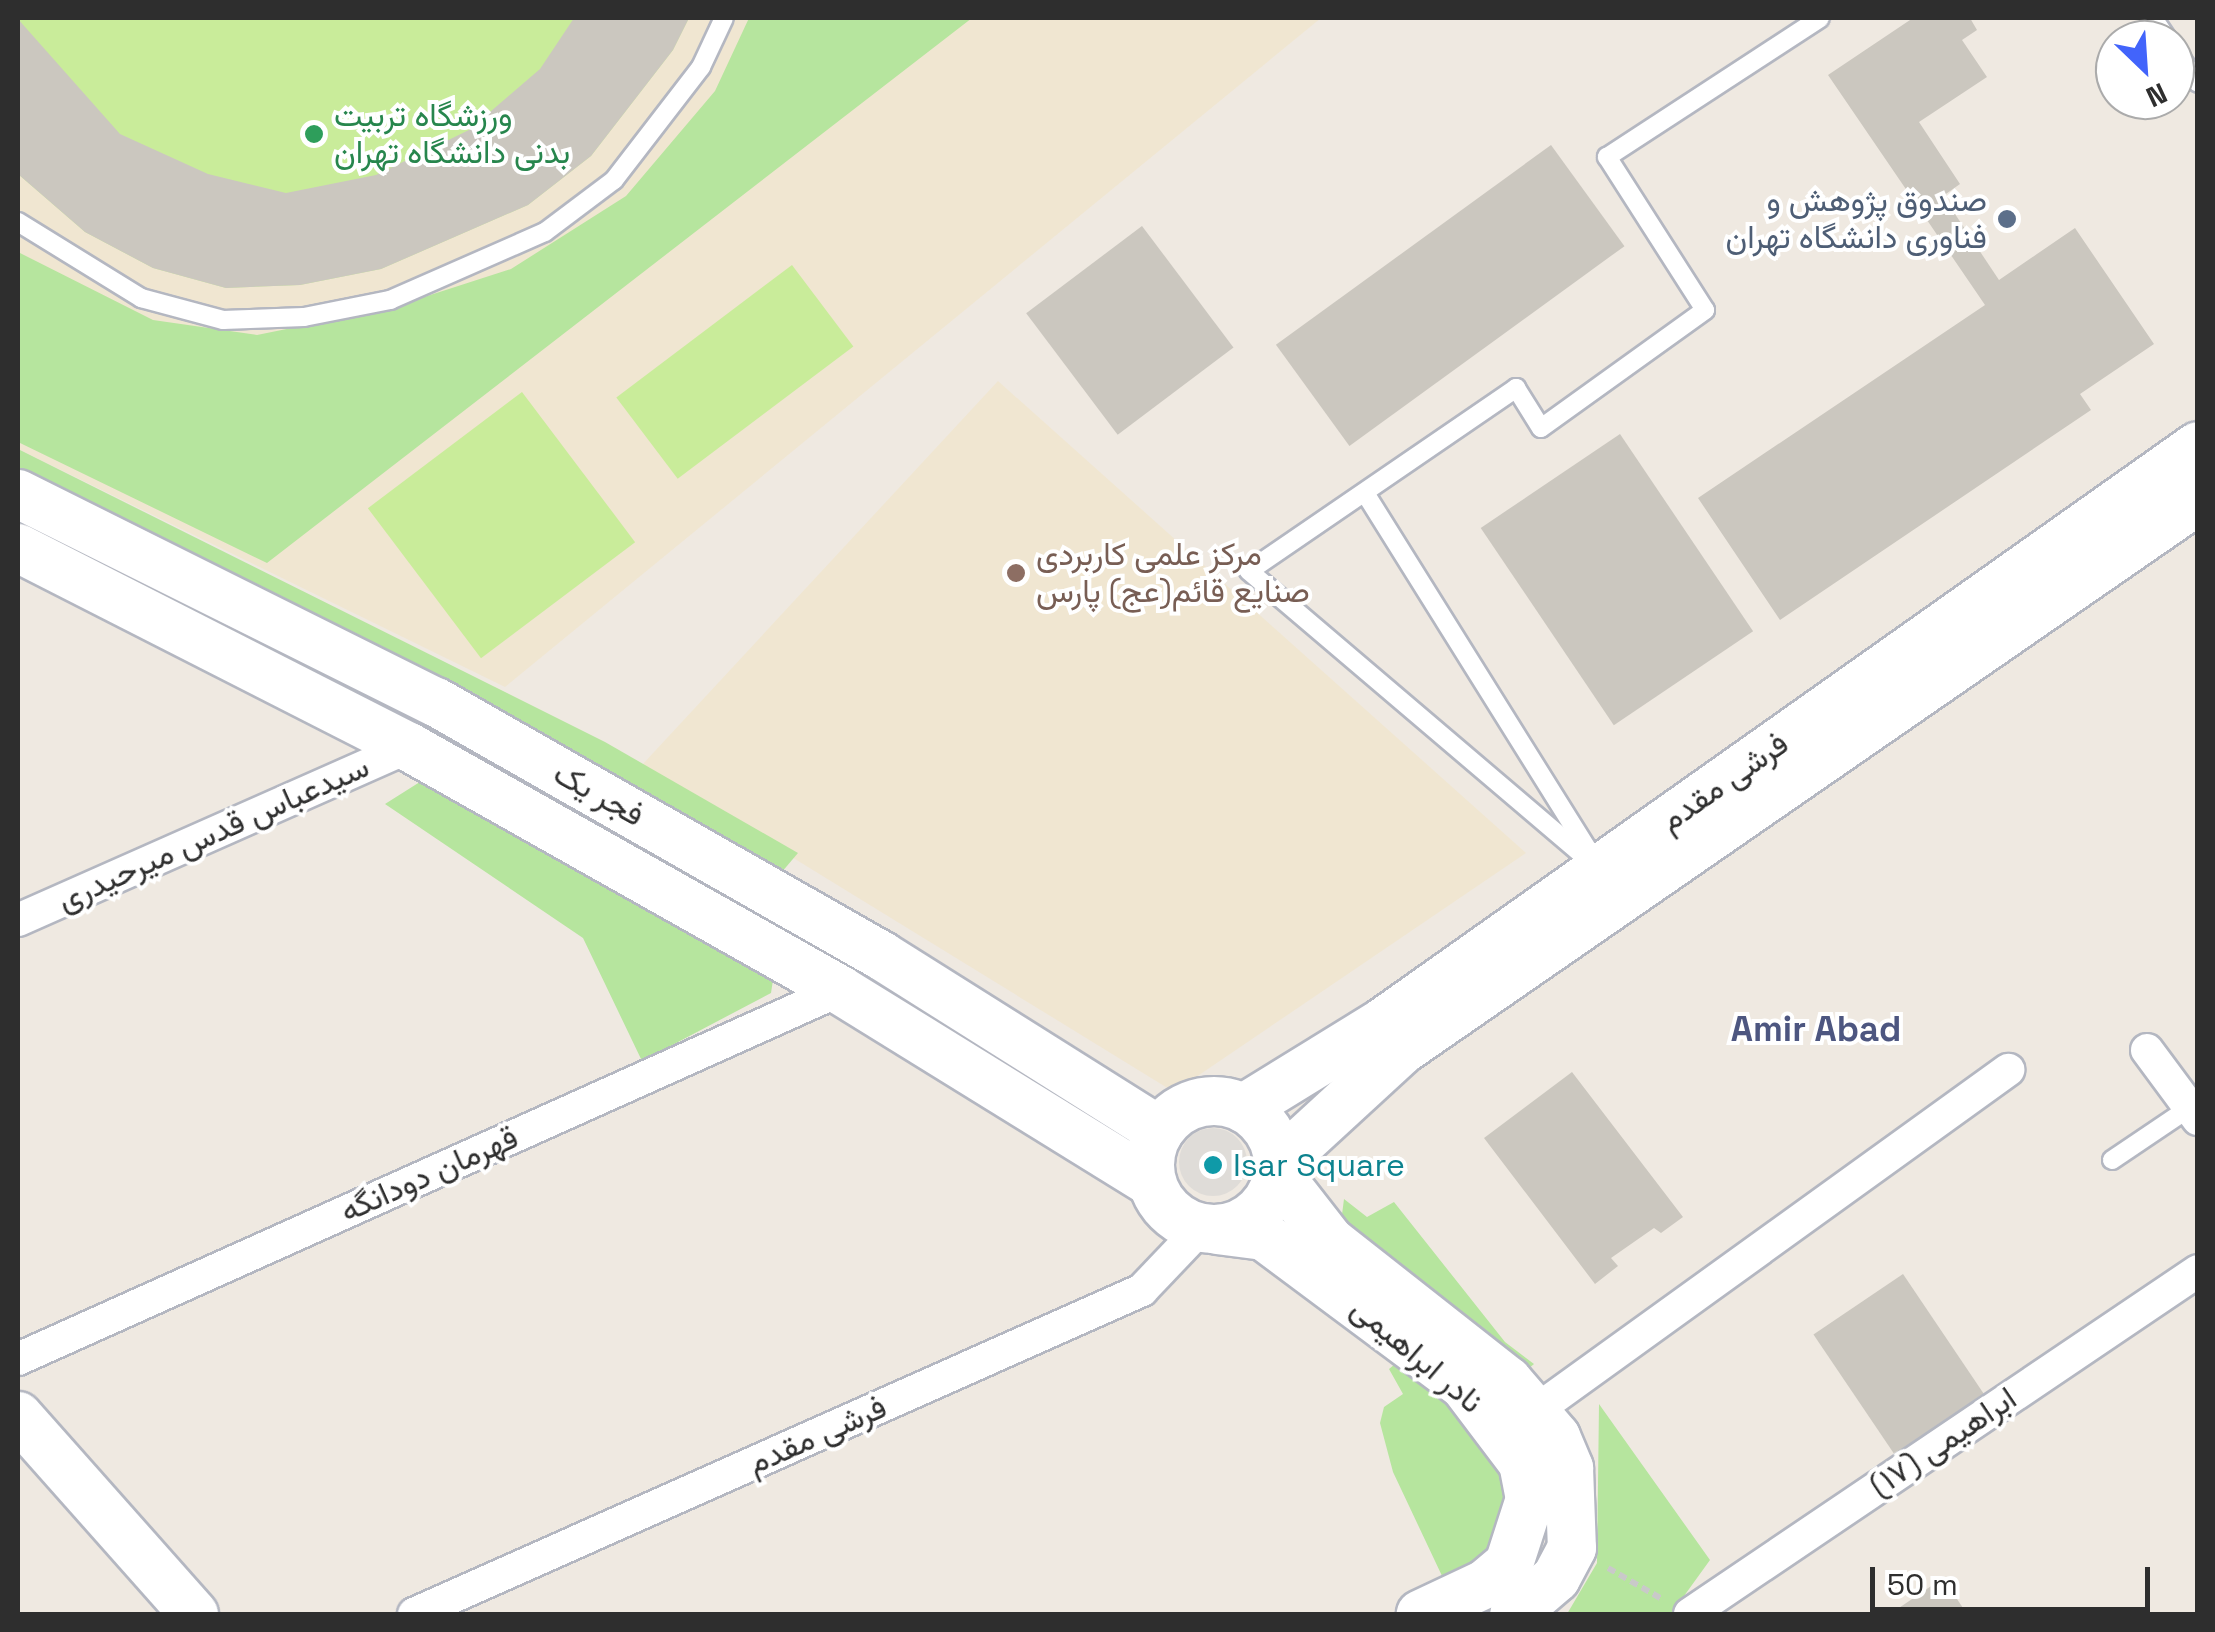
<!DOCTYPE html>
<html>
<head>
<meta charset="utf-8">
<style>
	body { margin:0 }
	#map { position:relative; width:2215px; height:1632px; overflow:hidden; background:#efe9e1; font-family:"Space Grotesk",Vazirmatn,sans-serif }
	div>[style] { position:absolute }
	.education>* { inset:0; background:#f0e6d1 }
	.green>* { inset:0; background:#b6e59e }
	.pitch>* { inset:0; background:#c9ec9a; transform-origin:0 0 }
	.plaza>* { inset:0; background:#dfdcd8 }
	.round { border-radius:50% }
	.building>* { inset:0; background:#cbc7bf; transform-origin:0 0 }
	.path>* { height:6px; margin-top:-3px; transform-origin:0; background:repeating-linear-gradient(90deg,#c9c9c9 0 8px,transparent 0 13px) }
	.roads { filter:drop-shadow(2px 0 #b4b7c1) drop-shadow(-2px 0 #b4b7c1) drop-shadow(0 2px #b4b7c1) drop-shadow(0 -2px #b4b7c1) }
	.lane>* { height:18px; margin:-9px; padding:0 9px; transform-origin:9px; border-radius:9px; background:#fff }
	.street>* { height:32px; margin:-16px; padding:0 16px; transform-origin:16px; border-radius:16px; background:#fff }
	.secondary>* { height:48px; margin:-24px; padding:0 24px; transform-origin:24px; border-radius:24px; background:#fff }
	.secondary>.ring { margin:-24px; padding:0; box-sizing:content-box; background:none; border:48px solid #fff; border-radius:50% }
	.dots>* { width:28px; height:28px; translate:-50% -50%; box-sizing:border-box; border:5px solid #fff; border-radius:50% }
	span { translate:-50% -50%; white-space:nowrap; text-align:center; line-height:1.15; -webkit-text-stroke:8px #fff; paint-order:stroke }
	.leisure-label { font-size:32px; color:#27864d }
	.left { translate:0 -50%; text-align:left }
	.service-label { font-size:32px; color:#4e5e75 }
	.right { translate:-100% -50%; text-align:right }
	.education-label { font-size:32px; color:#785e54 }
	.street-label { font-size:32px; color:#2e2e2e }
	.culture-label { font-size:32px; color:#0d838f }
	.neighbourhood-label { font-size:35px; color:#4d5680; font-weight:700 }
	.frame { position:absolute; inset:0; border:20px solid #2e2e2e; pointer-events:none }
	.north { position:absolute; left:2095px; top:20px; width:100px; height:100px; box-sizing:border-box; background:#fff; border:2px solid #ababab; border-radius:50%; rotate:155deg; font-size:28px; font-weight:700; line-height:40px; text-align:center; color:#2e2e2e }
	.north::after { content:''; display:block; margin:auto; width:35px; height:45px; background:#4264fb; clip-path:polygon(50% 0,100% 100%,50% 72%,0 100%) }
	.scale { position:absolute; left:1870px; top:1567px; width:280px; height:45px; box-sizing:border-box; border:5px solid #2e2e2e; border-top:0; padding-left:12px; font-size:30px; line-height:35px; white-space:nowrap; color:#2e2e2e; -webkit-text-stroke:8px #fff; paint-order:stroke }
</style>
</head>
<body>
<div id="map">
	<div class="education">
		<i style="clip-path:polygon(18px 18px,1321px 18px,505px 687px,18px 449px)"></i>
		<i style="clip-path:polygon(998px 381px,1526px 853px,1174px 1092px,642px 765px)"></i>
	</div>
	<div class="green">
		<i style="clip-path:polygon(749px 18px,972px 18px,267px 563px,18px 442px,18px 252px,153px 320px,257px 335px,390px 308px,511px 269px,626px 196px,715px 91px)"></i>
		<i style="clip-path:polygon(18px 449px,605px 742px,798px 853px,781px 873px,18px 468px)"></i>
		<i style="clip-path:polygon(423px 780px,773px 980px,771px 993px,642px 1061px,583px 938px,385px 804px)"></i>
		<i style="clip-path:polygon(1344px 1199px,1367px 1217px,1394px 1202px,1505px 1342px,1534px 1364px,1523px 1373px,1340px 1230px)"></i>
		<i style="clip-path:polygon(1401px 1359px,1478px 1418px,1508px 1489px,1504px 1524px,1483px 1557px,1443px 1578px,1393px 1472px,1380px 1423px,1384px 1407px,1403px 1394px,1389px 1369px)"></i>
		<i style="clip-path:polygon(1599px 1404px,1710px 1560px,1671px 1614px,1567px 1614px,1597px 1563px)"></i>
	</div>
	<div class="pitch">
		<i style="clip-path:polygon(18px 18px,689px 18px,673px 50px,591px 156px,528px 205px,381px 269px,300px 285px,226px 288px,153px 268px,85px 232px,18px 174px)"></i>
		<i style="left:792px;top:265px;width:102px;height:220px;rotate:53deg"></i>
		<i style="left:522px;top:392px;width:188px;height:193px;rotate:53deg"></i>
	</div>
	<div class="plaza">
		<i class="round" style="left:1179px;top:1128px;width:68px;height:68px"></i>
	</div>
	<div class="building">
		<i style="clip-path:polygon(574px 18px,689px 18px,673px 50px,591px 156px,528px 205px,381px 269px,300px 285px,226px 288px,153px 268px,85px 232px,18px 174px,18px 19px,120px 134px,208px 174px,286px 193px,376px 175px,469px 130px,540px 69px)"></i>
		<i style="clip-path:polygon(1913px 18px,1970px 18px,1977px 30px,1962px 40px,1987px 77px,1919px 122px,1960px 184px,1943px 196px,1999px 280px,2075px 228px,2154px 344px,2080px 394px,2091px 410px,1780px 620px,1698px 498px,1985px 305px,1828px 75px)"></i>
		<i style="left:1551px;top:145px;width:125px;height:340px;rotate:54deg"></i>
		<i style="left:1142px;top:226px;width:152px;height:145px;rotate:53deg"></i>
		<i style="left:1620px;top:434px;width:238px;height:168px;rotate:56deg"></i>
		<i style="clip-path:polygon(1572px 1072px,1683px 1217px,1661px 1233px,1654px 1228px,1611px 1258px,1618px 1266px,1595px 1284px,1484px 1138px)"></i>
		<i style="left:1903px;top:1274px;width:145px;height:108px;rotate:56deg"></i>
		<i style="clip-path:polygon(1943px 1578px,1967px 1614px,1890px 1614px)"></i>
	</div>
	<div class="path">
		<i style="left:1608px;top:1568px;width:62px;rotate:29.9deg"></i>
	</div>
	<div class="roads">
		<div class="lane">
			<i style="left:2153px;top:18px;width:27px;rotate:56deg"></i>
			<i style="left:2175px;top:50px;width:40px;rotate:55.1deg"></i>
			<i style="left:18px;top:222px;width:145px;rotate:31.7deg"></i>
			<i style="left:141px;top:298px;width:85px;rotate:15deg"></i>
			<i style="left:223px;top:320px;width:81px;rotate:-2.1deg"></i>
			<i style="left:304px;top:317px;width:88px;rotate:-11.2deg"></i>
			<i style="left:390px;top:300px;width:169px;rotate:-23.7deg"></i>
			<i style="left:545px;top:232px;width:86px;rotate:-37deg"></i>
			<i style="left:614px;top:180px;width:143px;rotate:-52.4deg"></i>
			<i style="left:701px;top:67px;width:54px;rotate:-64.9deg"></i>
			<i style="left:1365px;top:493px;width:423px;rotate:58deg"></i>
			<i style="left:1599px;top:869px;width:460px;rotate:-139.6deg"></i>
			<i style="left:1249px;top:571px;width:324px;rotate:-34.4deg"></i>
			<i style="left:1516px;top:388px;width:47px;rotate:58deg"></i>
			<i style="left:1541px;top:428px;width:202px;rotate:-35.7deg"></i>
			<i style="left:1705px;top:310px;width:182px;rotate:-122.6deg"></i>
			<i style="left:1607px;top:157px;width:254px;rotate:-33.1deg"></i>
			<i style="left:2112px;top:1160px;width:93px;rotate:-34deg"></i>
		</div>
		<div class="street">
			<i style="left:18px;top:920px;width:428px;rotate:-23.9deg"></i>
			<i style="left:2147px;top:1050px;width:86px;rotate:53.5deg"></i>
			<i style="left:18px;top:1359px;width:901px;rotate:-24.18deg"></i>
			<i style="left:1538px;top:1409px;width:580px;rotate:-35.8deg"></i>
			<i style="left:414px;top:1614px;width:797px;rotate:-23.99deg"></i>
			<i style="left:1142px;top:1290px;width:84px;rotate:-46.4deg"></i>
			<i style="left:1690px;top:1614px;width:613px;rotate:-34.03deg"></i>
		</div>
		<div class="secondary">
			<i style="left:18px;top:494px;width:467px;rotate:26.5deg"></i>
			<i style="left:436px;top:702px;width:513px;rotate:29.66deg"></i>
			<i style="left:882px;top:956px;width:328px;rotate:32.2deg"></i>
			<i style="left:18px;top:548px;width:439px;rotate:27deg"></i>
			<i style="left:409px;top:747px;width:495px;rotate:29.4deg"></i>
			<i style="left:840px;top:990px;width:367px;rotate:31.7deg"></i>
			<i class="ring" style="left:1150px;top:1101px;width:80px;height:80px"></i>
			<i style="left:1244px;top:1108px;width:162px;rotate:-31.6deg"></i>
			<i style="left:1382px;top:1023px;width:999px;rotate:-35.26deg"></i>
			<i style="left:1279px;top:1163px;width:167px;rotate:-42.6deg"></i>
			<i style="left:1402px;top:1050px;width:968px;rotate:-34.64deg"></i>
			<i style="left:1277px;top:1173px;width:86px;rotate:52.1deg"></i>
			<i style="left:1330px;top:1241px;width:226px;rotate:38.2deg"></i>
			<i style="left:1508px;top:1381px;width:74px;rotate:49.4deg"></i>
			<i style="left:1556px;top:1437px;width:34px;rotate:67deg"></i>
			<i style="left:1569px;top:1468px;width:80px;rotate:87.9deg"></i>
			<i style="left:1572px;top:1548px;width:34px;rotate:118deg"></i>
			<i style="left:1556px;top:1578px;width:55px;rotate:139.4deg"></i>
			<i style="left:1217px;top:1230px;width:47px;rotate:7.3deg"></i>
			<i style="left:1264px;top:1236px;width:249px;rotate:36.7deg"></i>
			<i style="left:1464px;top:1385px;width:98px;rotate:52.9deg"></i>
			<i style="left:1523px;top:1463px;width:37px;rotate:79deg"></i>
			<i style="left:1530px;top:1499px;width:68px;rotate:107.9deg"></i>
			<i style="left:1509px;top:1564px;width:31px;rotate:140deg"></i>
			<i style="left:1485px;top:1584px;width:71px;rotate:154.9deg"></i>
			<i style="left:18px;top:1416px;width:265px;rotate:48.4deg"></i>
		</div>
	</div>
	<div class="dots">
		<i style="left:314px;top:134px;background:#2e9e5b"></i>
		<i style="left:2007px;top:219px;background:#5c6f8a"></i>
		<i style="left:1016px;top:573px;background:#8d6e63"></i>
		<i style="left:1213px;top:1165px;background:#0f9aa8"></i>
	</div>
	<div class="leisure-label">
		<span class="left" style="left:334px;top:134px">ورزشگاه تربیت<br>بدنی دانشگاه تهران</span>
	</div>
	<div class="service-label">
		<span class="right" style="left:1987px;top:219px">صندوق پژوهش و<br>فناوری دانشگاه تهران</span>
	</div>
	<div class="education-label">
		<span class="left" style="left:1036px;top:573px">مرکز علمی کاربردی<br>صنایع قائم(عج) پارس</span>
	</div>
	<div class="street-label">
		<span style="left:1724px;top:782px;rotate:-35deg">فرشی مقدم</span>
		<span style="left:599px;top:794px;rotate:29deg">فجر یک</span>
		<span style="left:213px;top:833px;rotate:-24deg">سیدعباس قدس میرحیدری</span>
		<span style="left:429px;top:1174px;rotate:-24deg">قهرمان دودانگه</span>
		<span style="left:1417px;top:1355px;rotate:40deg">نادر ابراهیمی</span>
		<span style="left:817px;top:1435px;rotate:-24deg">فرشی مقدم</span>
		<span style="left:1943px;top:1442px;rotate:-34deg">ابراهیمی (۱۷)</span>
	</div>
	<div class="culture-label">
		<span class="left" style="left:1233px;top:1165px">Isar Square</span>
	</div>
	<div class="neighbourhood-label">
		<span style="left:1816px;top:1029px">Amir Abad</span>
	</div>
	<div class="frame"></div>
	<div class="north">N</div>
	<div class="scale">50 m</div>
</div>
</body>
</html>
